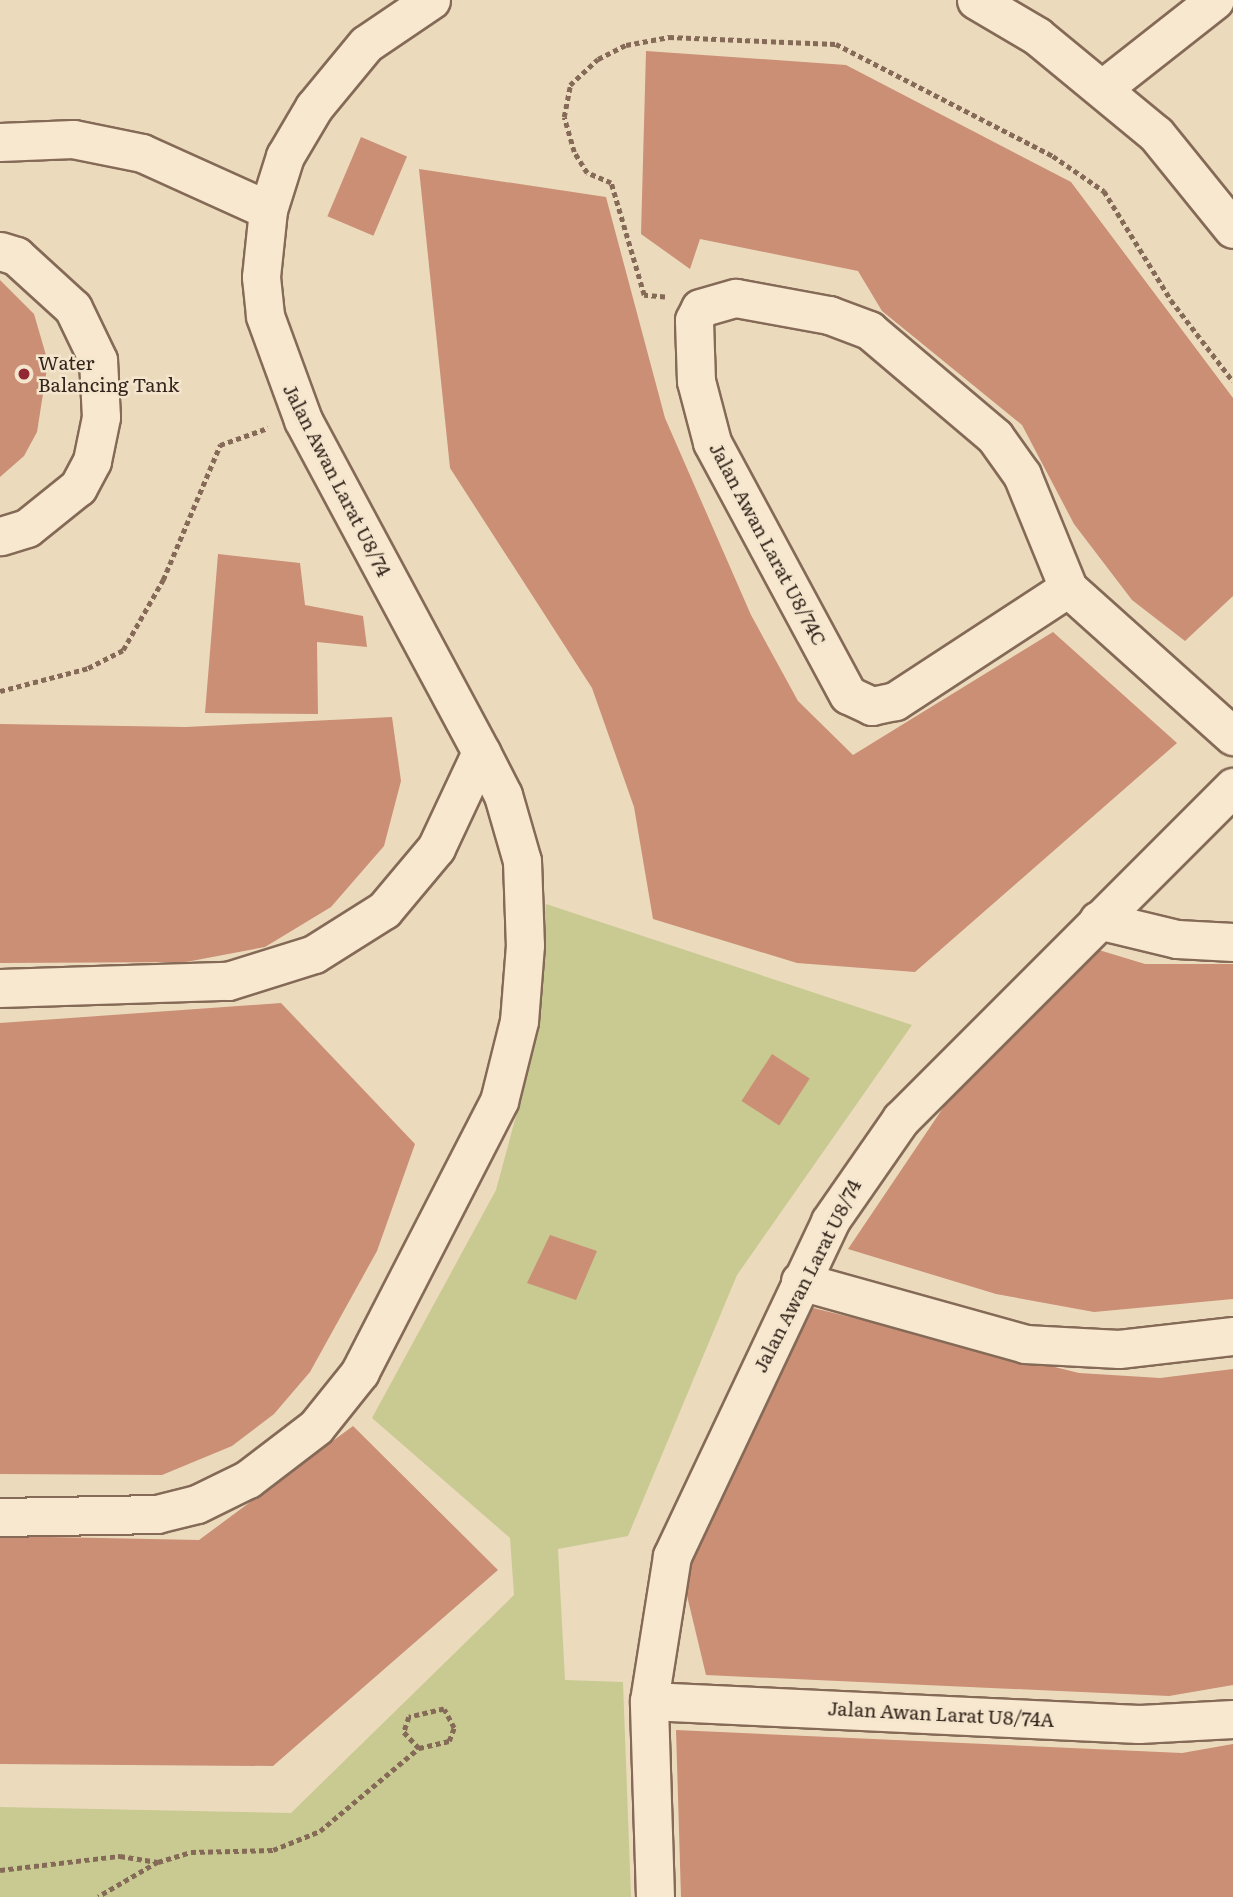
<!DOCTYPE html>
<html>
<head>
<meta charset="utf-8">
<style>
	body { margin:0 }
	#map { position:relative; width:1233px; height:1897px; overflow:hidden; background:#ecdabd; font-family:Literata,serif }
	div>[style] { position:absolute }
	.green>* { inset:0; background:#c9ca92 }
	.building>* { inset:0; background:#ca8f74; transform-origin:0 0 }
	.path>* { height:4.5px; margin-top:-2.25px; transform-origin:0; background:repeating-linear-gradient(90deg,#846a57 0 5px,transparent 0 8.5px) }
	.roads { filter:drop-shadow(2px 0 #846a57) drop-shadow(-2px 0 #846a57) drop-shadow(0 2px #846a57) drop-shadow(0 -2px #846a57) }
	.minor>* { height:37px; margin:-18.5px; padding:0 18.5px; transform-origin:18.5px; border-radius:18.5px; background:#f8e8d0 }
	.dots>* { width:19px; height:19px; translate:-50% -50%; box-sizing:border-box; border:4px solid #f4e5cd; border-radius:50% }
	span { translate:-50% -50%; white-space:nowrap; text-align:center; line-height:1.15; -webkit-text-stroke:5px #f4e5cd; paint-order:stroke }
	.poi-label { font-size:19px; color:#33251b }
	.left { translate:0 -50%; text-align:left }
	.street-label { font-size:19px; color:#33251b }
</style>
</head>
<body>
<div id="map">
	<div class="green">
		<i style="clip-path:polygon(546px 904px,912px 1025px,737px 1275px,628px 1536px,558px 1549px,565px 1680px,623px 1682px,631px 1897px,0 1897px,0 1807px,291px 1813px,514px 1595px,510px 1538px,372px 1418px,496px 1190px,526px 1079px)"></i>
	</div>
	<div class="building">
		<i style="clip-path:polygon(646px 51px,846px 65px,1071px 182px,1233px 398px,1233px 596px,1185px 641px,1132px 600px,1074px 524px,1022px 425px,882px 311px,858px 271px,700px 239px,690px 269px,641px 234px)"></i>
		<i style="left:361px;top:137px;width:50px;height:86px;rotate:23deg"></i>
		<i style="clip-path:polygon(419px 169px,606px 197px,665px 418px,751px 615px,798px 701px,853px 755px,1053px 632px,1177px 743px,915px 972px,797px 963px,653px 919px,634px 807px,592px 688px,450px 468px)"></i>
		<i style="clip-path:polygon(0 280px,34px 314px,48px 362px,37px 432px,24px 456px,0 477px)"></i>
		<i style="clip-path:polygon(218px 554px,300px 563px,305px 605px,363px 616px,367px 647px,317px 642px,318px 714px,205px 713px)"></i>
		<i style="clip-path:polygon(392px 717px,401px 781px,384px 846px,331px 907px,265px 947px,186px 962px,0 963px,0 724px,186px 727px)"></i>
		<i style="clip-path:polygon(1089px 947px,1145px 964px,1233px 964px,1233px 1299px,1094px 1312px,996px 1294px,848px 1249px,949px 1099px)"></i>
		<i style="clip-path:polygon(281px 1003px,415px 1144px,377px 1251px,310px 1372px,274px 1414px,232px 1446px,162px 1475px,0 1474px,0 1023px)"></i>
		<i style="left:772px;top:1054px;width:45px;height:56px;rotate:33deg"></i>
		<i style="clip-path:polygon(550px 1235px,597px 1251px,576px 1300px,527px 1283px)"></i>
		<i style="clip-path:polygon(805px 1306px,1079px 1373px,1160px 1378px,1233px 1369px,1233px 1685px,1169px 1696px,706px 1675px,683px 1579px,709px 1501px)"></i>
		<i style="clip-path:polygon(353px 1426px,498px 1570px,273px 1766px,0 1764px,0 1536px,199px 1540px)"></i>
		<i style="clip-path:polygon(676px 1730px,1182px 1753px,1233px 1744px,1233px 1897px,681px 1897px)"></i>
	</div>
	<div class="path">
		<i style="left:665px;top:297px;width:21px;rotate:-175deg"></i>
		<i style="left:644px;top:295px;width:117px;rotate:-106.4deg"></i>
		<i style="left:611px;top:183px;width:26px;rotate:-157deg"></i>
		<i style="left:587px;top:173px;width:25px;rotate:-122deg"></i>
		<i style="left:574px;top:152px;width:36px;rotate:-106deg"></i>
		<i style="left:564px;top:117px;width:33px;rotate:-79deg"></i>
		<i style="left:570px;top:85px;width:38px;rotate:-43deg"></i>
		<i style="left:598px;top:59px;width:31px;rotate:-27deg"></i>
		<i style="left:626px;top:45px;width:44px;rotate:-10.5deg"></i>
		<i style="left:669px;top:37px;width:167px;rotate:2.4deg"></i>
		<i style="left:836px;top:44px;width:244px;rotate:27.3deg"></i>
		<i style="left:1053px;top:156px;width:62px;rotate:34.5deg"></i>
		<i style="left:1104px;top:191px;width:128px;rotate:58.4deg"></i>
		<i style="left:1171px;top:300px;width:102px;rotate:52.6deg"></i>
		<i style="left:0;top:691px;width:91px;rotate:-14.6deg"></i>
		<i style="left:88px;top:668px;width:39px;rotate:-27deg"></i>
		<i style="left:123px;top:650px;width:81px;rotate:-60.3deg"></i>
		<i style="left:163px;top:580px;width:147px;rotate:-67.1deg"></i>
		<i style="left:220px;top:445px;width:51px;rotate:-19.5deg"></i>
		<i style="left:158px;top:1862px;width:34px;rotate:-17deg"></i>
		<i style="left:191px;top:1852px;width:82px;rotate:-1.4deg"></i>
		<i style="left:273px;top:1850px;width:51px;rotate:-22deg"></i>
		<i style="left:320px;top:1831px;width:129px;rotate:-40deg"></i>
		<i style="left:419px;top:1748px;width:31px;rotate:-13deg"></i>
		<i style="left:449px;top:1741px;width:14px;rotate:-69deg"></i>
		<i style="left:454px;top:1728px;width:21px;rotate:-118deg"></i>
		<i style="left:444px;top:1709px;width:36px;rotate:167deg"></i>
		<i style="left:409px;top:1717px;width:16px;rotate:108deg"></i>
		<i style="left:404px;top:1732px;width:22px;rotate:47deg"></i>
		<i style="left:0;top:1870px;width:121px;rotate:-6.7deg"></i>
		<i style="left:120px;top:1856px;width:38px;rotate:9deg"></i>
		<i style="left:158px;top:1862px;width:69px;rotate:149.7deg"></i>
	</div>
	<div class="roads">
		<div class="minor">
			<i style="left:431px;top:0;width:78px;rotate:145.9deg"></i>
			<i style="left:366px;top:44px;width:82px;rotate:129.5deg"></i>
			<i style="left:314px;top:107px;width:57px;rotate:120.6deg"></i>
			<i style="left:285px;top:156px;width:57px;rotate:107.5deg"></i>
			<i style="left:268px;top:210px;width:67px;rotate:96deg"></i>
			<i style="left:261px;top:277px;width:39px;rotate:84deg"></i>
			<i style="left:265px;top:316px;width:111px;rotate:69.9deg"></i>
			<i style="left:303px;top:420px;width:377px;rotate:61.8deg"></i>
			<i style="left:976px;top:0;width:71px;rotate:30.5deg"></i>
			<i style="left:1037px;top:36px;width:154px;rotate:39.5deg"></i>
			<i style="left:1156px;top:134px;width:122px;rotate:51deg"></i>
			<i style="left:1103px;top:88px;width:142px;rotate:-38.2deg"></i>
			<i style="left:0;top:142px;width:73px;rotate:-2.4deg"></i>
			<i style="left:73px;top:139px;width:70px;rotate:11.5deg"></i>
			<i style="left:142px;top:153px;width:138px;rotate:24.3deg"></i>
			<i style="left:0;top:251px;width:17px;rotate:17deg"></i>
			<i style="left:16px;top:256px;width:77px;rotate:42.4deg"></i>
			<i style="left:73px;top:308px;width:58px;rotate:64.3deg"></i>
			<i style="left:98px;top:360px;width:57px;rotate:87deg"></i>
			<i style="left:101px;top:417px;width:45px;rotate:101.6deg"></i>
			<i style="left:92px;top:461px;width:30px;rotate:118deg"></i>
			<i style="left:78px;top:487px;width:65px;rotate:141.2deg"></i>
			<i style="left:27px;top:528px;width:28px;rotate:163deg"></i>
			<i style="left:1068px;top:588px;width:207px;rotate:146.8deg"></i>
			<i style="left:895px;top:701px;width:24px;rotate:168deg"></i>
			<i style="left:872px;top:706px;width:26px;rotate:-155deg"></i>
			<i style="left:848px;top:695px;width:287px;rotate:-118.3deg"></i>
			<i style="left:712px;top:442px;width:63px;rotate:-104.7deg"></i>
			<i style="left:696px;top:381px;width:61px;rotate:-91.9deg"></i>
			<i style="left:694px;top:320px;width:13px;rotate:-63deg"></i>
			<i style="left:700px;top:308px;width:37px;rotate:-16deg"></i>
			<i style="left:736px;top:298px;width:95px;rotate:10.4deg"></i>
			<i style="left:829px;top:315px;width:43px;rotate:20.6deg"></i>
			<i style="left:869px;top:330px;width:165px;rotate:40.3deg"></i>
			<i style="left:995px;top:437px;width:47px;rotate:54.6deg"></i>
			<i style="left:1022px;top:475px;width:122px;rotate:67.8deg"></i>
			<i style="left:1068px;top:588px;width:222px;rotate:41.9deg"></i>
			<i style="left:1098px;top:920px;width:81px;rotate:13.5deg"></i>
			<i style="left:1177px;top:939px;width:56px;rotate:3.1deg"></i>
			<i style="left:0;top:988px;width:228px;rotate:-1.8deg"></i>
			<i style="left:228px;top:981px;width:90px;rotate:-17.4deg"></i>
			<i style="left:314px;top:954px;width:83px;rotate:-32.2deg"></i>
			<i style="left:384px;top:910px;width:81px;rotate:-50deg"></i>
			<i style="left:436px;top:848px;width:106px;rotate:-64.9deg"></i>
			<i style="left:481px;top:752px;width:48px;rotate:62.9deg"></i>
			<i style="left:503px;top:795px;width:69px;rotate:73.9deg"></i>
			<i style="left:522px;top:861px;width:84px;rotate:88deg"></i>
			<i style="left:525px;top:945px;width:76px;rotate:94.5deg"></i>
			<i style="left:519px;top:1021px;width:82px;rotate:104deg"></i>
			<i style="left:499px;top:1101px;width:305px;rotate:117.2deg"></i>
			<i style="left:360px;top:1372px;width:70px;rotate:128.7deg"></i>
			<i style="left:316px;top:1427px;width:86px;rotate:142.6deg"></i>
			<i style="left:248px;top:1479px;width:57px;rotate:153.9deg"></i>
			<i style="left:197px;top:1504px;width:41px;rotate:166deg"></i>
			<i style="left:157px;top:1514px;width:157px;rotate:178.9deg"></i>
			<i style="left:800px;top:1281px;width:234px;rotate:15.6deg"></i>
			<i style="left:1025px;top:1344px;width:94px;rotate:3deg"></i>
			<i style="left:1119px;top:1349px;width:115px;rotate:-6.5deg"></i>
			<i style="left:649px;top:1701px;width:490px;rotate:2.7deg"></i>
			<i style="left:1138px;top:1724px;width:95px;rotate:-3deg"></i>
			<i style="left:655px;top:1897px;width:196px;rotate:-91.8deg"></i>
			<i style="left:649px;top:1701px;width:147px;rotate:-81deg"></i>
			<i style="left:672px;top:1556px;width:370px;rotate:-64.7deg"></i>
			<i style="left:830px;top:1221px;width:124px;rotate:-55.2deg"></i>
			<i style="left:901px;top:1119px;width:470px;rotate:-45deg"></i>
		</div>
	</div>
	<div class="dots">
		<i style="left:24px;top:374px;background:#912834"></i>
	</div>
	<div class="poi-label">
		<span class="left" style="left:38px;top:374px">Water<br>Balancing Tank</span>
	</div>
	<div class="street-label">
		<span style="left:337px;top:480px;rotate:63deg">Jalan Awan Larat U8/74</span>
		<span style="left:768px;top:544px;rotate:62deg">Jalan Awan Larat U8/74C</span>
		<span style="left:807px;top:1276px;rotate:-63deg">Jalan Awan Larat U8/74</span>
		<span style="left:941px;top:1714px;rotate:3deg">Jalan Awan Larat U8/74A</span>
	</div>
</div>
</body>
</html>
